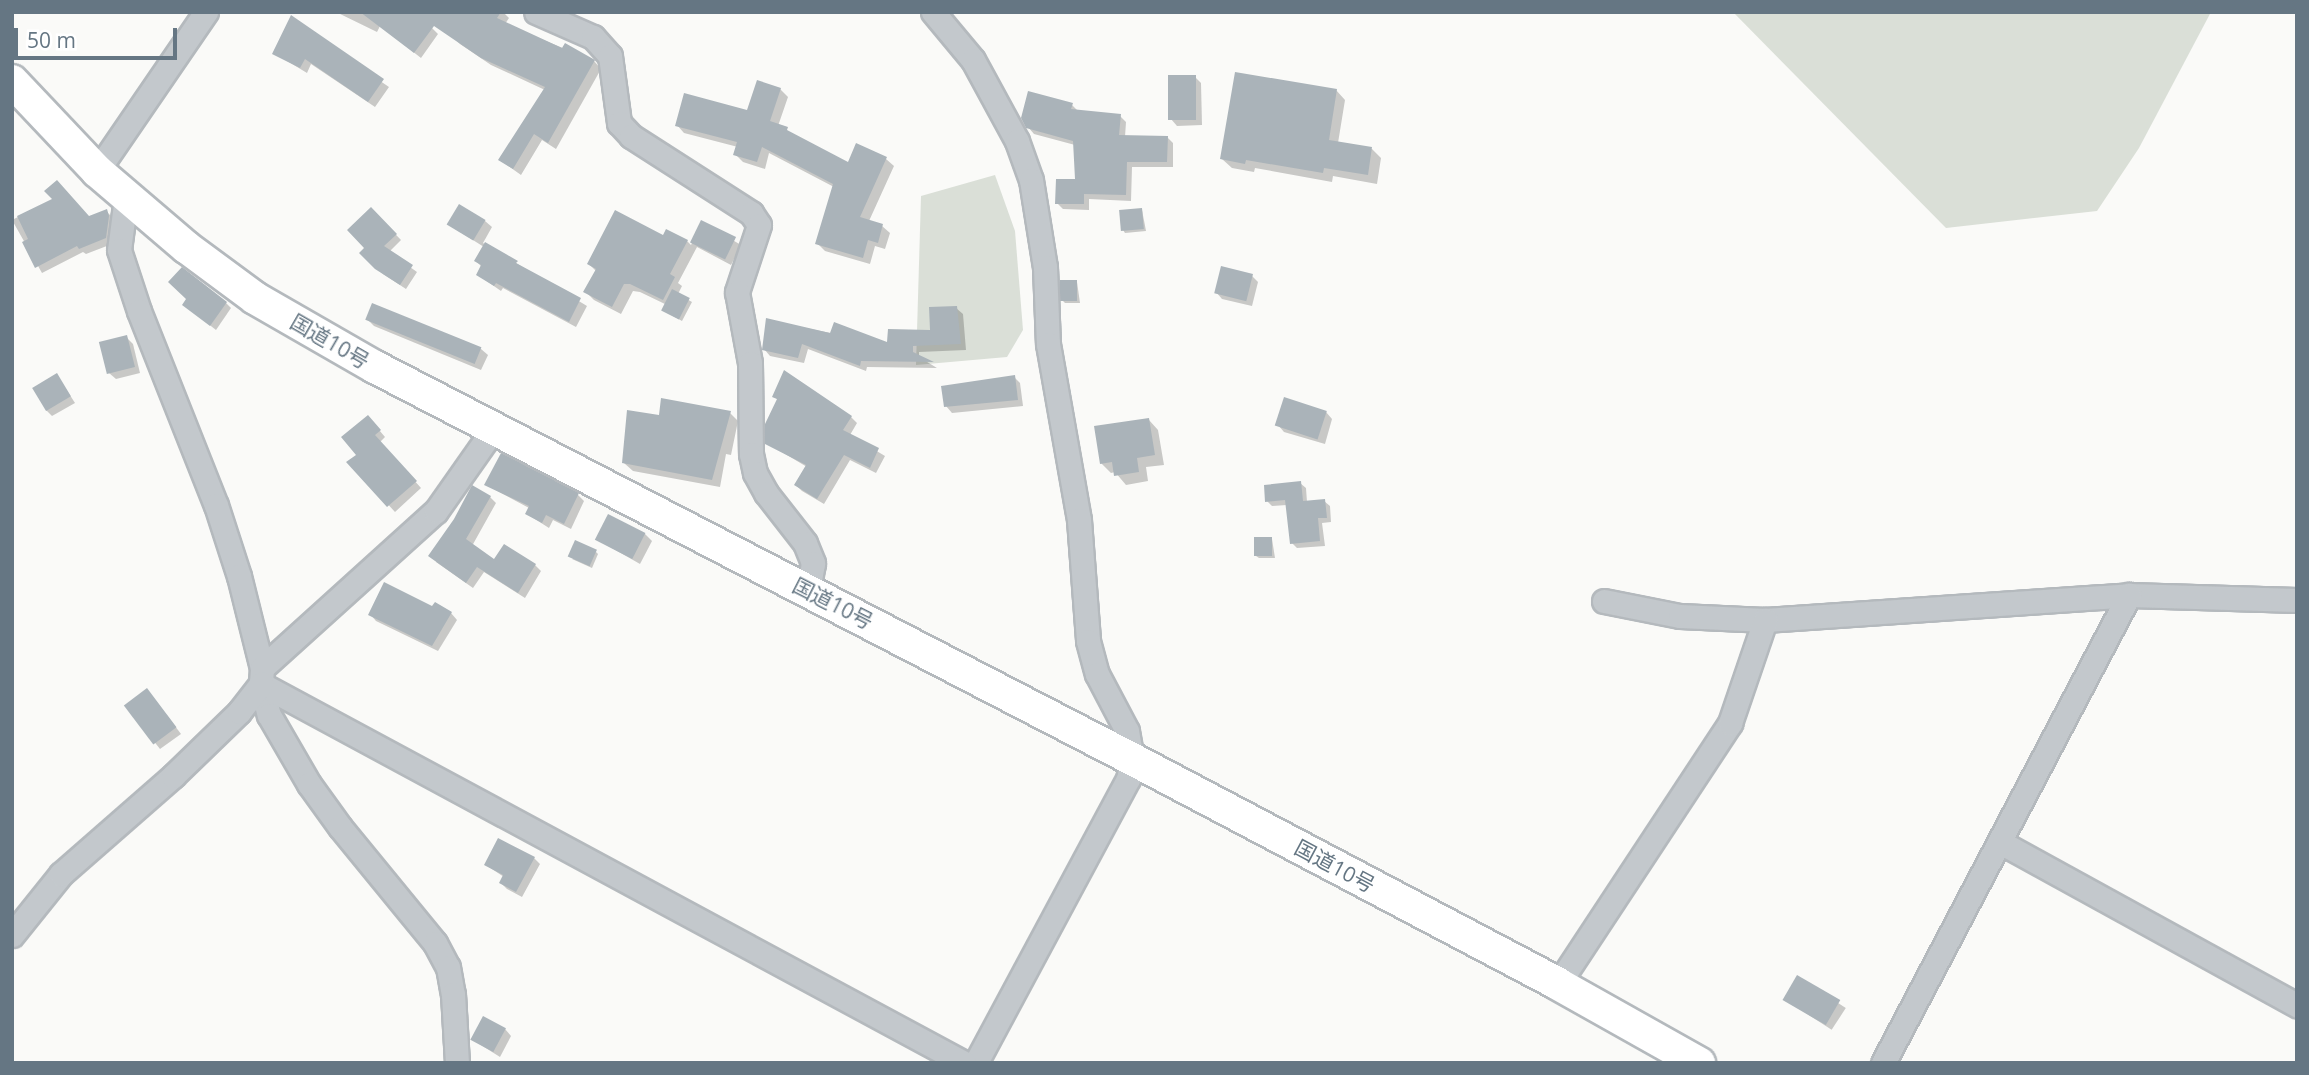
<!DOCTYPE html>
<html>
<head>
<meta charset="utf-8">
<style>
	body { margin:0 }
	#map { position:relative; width:2309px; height:1075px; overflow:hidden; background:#fafaf8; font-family:"Open Sans","Noto Sans JP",sans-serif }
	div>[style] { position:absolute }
	.green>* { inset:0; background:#dadfd7 }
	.shadow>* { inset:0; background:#0003; transform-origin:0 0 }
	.building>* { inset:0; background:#aab3b9; transform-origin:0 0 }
	.roads { filter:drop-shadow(2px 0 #b4b9bd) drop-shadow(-2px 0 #b4b9bd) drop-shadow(0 2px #b4b9bd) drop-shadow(0 -2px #b4b9bd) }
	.minor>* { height:23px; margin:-11.5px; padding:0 11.5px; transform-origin:11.5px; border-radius:11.5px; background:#c3c8cc }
	.highway>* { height:32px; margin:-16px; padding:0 16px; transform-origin:16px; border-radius:16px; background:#fff }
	span { translate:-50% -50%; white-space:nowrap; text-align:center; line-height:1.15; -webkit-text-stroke:7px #fff; paint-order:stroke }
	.street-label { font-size:21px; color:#657683 }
	.frame { position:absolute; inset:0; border:14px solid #657683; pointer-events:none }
	.scale { position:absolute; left:14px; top:28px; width:163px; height:32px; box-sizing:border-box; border:4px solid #657683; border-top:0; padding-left:9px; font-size:21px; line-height:24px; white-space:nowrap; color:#657683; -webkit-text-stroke:5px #fff; paint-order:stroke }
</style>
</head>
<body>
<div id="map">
	<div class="green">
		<i style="clip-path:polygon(1733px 12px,2211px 12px,2139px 148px,2097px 211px,1946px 228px)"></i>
		<i style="clip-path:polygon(995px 175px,1015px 231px,1023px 330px,1007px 357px,916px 365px,921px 196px)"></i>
	</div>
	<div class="shadow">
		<i style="clip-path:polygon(336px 12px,393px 12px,432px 28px,438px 34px,421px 58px,380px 26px,377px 32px)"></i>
		<i style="clip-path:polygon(446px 12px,503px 12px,509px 18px,505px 24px,594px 61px,601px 69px,556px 149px,542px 140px,521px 175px,500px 160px,545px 90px,491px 65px,460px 44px,452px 36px)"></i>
		<i style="clip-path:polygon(317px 38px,389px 87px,375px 107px,311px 64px,307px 73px,274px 53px)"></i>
		<i style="clip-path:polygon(1195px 77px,1201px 83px,1202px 125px,1177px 126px,1171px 119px)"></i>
		<i style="clip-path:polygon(780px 89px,788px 97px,778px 126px,849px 165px,857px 146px,886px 159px,894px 166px,869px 221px,882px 226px,890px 233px,885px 249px,875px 246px,870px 264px,825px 251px,817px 243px,834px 187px,769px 153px,765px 169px,743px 162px,735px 154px,738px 147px,684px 133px,677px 125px,749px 113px)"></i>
		<i style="clip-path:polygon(1336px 90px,1345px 100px,1338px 143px,1372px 149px,1381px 158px,1377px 184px,1333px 176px,1332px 182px,1255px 168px,1254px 172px,1232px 168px,1222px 159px)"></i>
		<i style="clip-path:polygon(1072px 105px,1078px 111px,1120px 116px,1126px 122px,1125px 137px,1167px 137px,1173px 143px,1173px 167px,1132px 167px,1131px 201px,1089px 199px,1089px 210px,1063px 209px,1057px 203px,1076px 181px,1075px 145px,1034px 134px,1028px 127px)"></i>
		<i style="clip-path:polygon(54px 199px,89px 218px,106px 211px,112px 217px,112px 244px,86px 254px,83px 252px,42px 273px,12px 220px)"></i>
		<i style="clip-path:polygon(371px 209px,401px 240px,389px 252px,417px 272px,406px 289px,383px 274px,366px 248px)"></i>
		<i style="clip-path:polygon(1142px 210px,1146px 231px,1125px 233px,1123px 230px)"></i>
		<i style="clip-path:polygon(485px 221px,492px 227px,483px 243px,587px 306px,576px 327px,503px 288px,501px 291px,478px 275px,482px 267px,476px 261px,484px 247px,449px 225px)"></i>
		<i style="clip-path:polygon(702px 222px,741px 245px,731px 265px,697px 247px,678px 283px,682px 286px,678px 294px,692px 302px,682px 321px,664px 311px,667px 305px,640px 292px,633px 291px,621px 314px,594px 300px,585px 291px,596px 271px,589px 264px,663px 238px,687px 241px,691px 245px)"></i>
		<i style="clip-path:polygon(1252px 276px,1258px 282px,1252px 306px,1222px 299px,1216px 292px)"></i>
		<i style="clip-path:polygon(1077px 282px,1080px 303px,1065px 303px,1062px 300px)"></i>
		<i style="clip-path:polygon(188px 299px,226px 303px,231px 308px,216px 330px,184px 305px)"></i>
		<i style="clip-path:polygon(373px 306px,481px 349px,488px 355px,481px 370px,374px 326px,368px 320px)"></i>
		<i style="clip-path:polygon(956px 308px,963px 314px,966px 350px,919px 352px,919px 357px,937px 368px,867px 367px,866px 371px,808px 349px,804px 363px,770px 356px,764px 349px,767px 320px,889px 345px,932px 331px)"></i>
		<i style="clip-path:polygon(126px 337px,133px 344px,140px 373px,116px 379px,109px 373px)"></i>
		<i style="clip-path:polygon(57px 375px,75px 403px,52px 416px,46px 410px)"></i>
		<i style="clip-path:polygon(1014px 377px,1020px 383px,1023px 406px,952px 413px,946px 406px)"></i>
		<i style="clip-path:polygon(774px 396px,851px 417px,857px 423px,850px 435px,885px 456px,876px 473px,850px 460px,824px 504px,802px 491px,796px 485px,807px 467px,767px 443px,779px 401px)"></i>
		<i style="clip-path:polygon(1326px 412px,1332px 419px,1325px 444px,1284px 432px,1278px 425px)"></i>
		<i style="clip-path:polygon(730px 413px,738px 421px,731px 455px,726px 454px,720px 487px,633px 471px,624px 463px,660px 417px)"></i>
		<i style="clip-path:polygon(1149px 420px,1158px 430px,1164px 465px,1146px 467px,1148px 481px,1126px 485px,1115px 472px,1111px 473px,1101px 463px)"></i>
		<i style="clip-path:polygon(374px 424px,385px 437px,380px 442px,421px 488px,395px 512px,349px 462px,358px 455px)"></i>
		<i style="clip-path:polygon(1300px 483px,1306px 488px,1307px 502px,1324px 501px,1330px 506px,1331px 522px,1322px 523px,1325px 546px,1297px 548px,1292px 543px,1287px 505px,1272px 506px,1267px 501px)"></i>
		<i style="clip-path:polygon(486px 485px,578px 495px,584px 501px,571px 529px,553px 520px,549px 528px,527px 514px,529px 508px)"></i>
		<i style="clip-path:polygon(490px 497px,496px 503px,472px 546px,494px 562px,535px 565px,541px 571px,525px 598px,484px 572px,473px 588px,436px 562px)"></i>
		<i style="clip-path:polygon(645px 534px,652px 541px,640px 564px,598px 540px)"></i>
		<i style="clip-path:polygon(1272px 539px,1275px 558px,1259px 558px,1256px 556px)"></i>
		<i style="clip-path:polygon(596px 552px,598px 554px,592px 568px,572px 559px)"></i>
		<i style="clip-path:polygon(433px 609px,451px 613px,457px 620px,438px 651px,376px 621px,370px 614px)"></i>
		<i style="clip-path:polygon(153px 697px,181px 734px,160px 749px,126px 706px)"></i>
		<i style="clip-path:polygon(534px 858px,540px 864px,522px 897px,507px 889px,501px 883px,504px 877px,486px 865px)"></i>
		<i style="left:1798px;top:977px;width:57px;height:26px;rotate:33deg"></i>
		<i style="clip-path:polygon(505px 1029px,511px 1036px,500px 1057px,473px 1040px)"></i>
	</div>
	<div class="building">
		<i style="clip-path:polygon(360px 12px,501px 12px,497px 18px,562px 48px,565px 43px,595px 60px,548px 143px,534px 134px,513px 169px,498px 160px,545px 87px,481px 58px,434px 26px,414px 53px)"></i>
		<i style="clip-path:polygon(291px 15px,384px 79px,368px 102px,305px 59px,300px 68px,272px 54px)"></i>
		<i style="clip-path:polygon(1235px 72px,1337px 89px,1329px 140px,1372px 147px,1368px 175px,1324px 168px,1323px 173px,1246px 160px,1245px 164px,1220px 159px)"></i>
		<i style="left:1168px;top:75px;width:28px;height:45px"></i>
		<i style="clip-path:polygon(757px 80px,781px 88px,770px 121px,788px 127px,787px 130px,848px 162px,856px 143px,887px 157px,860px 217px,883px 224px,878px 243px,868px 240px,863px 258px,815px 244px,833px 184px,762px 147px,757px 162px,733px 155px,737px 142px,675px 126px,684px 93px,747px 110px)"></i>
		<i style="clip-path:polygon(1028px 91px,1073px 103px,1071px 109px,1121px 114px,1119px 135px,1168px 136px,1167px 162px,1127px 162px,1126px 195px,1084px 194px,1084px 204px,1055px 204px,1056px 179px,1075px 179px,1073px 141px,1026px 128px,1021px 118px)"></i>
		<i style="clip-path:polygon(57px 180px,89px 216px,107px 209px,109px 216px,106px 238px,79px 249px,77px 246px,35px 268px,22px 242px,28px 239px,17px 216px,52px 199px,44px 191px)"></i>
		<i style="left:459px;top:204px;width:31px;height:24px;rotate:31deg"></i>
		<i style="clip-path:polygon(371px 207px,397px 234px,384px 246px,413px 265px,400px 285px,375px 269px,359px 253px,364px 248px,347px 230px)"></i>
		<i style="left:1142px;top:208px;width:21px;height:23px;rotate:85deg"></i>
		<i style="clip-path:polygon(615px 210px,663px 235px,666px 229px,688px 240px,670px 274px,675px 277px,663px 300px,630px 284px,624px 284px,612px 307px,583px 292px,596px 269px,587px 264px)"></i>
		<i style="left:701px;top:220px;width:39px;height:25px;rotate:26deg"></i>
		<i style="clip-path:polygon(485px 242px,518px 261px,516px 263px,581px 298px,569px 322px,496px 283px,494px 286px,476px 275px,481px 265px,474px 261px)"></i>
		<i style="left:1221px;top:266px;width:33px;height:28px;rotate:14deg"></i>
		<i style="clip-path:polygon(182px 267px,227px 302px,210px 326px,182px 305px,186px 299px,168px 282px)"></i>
		<i style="left:1060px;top:280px;width:17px;height:21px"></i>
		<i style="left:672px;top:289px;width:20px;height:24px;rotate:27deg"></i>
		<i style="left:372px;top:303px;width:118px;height:18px;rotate:22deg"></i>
		<i style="clip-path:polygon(957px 306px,961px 344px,913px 346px,913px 352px,934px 362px,861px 361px,860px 366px,802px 344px,798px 358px,762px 350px,766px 318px,830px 333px,834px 322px,887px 342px,888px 329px,930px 330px,929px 307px)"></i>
		<i style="left:127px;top:335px;width:33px;height:29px;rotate:76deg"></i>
		<i style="clip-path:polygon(784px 370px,852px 416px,843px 430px,879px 448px,870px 468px,844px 455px,817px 499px,794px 485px,806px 465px,765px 444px,765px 424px,777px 399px,772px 397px)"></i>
		<i style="left:57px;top:373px;width:27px;height:29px;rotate:59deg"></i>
		<i style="clip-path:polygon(1015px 375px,1018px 400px,944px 407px,941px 386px)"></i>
		<i style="left:1284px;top:397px;width:45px;height:30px;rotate:18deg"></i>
		<i style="clip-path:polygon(661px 398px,731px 411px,712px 480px,622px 463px,627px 410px,659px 415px)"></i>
		<i style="clip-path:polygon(368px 415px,381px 430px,375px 435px,417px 481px,387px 507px,346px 462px,356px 455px,341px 437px)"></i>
		<i style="clip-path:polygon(1149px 418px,1155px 455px,1137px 458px,1139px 472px,1114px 476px,1112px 462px,1100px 464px,1094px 426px)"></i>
		<i style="clip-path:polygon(501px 453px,579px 493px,564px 524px,546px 515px,542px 523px,525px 514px,529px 506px,484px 485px)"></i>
		<i style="clip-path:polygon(1301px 481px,1303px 501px,1325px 499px,1327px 518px,1318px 518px,1320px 541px,1290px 544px,1285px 500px,1265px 502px,1264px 485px)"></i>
		<i style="clip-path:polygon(472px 485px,491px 496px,466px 539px,494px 559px,504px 544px,536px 564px,518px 593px,477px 567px,466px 583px,428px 556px,454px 519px)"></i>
		<i style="left:608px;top:514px;width:42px;height:29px;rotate:27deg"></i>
		<i style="left:1254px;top:537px;width:18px;height:19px"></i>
		<i style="left:575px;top:540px;width:24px;height:18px;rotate:24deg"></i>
		<i style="clip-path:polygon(384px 582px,432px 606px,435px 602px,452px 612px,432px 646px,368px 615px)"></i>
		<i style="left:147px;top:688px;width:49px;height:29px;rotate:53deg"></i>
		<i style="clip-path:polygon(498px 838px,535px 857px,516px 892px,499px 883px,503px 875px,484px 865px)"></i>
		<i style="left:1797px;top:975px;width:50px;height:29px;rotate:30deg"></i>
		<i style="left:483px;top:1016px;width:26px;height:27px;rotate:28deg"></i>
	</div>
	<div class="roads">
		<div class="minor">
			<i style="left:536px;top:12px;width:62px;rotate:23.7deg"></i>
			<i style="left:593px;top:37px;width:25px;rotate:48deg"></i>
			<i style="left:610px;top:56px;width:68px;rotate:82.3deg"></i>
			<i style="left:619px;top:123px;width:18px;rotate:47deg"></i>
			<i style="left:631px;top:136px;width:143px;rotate:32.7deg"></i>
			<i style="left:751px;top:213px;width:14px;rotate:56deg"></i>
			<i style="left:759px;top:225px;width:71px;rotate:108.2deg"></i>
			<i style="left:737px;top:292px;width:72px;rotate:79.6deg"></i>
			<i style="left:750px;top:363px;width:91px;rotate:89.4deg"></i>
			<i style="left:751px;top:454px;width:19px;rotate:78deg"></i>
			<i style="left:755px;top:473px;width:23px;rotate:61deg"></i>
			<i style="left:766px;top:493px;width:63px;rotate:52deg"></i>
			<i style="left:805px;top:543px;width:22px;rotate:68deg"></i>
			<i style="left:813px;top:563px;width:27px;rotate:100deg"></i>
			<i style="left:933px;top:12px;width:62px;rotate:50.2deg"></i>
			<i style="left:973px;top:60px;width:92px;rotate:61.5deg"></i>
			<i style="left:1017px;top:141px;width:41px;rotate:70.3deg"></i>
			<i style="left:1031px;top:180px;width:88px;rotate:80.9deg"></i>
			<i style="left:1045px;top:267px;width:77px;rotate:87.8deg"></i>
			<i style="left:1048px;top:344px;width:179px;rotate:80deg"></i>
			<i style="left:1079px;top:520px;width:121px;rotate:85.7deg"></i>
			<i style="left:1088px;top:641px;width:34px;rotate:75deg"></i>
			<i style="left:1097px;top:674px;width:64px;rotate:62.2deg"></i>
			<i style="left:1127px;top:731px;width:28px;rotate:80deg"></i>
			<i style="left:1132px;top:759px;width:20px;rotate:101deg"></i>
			<i style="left:1128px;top:779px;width:322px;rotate:118.2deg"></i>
			<i style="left:97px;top:171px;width:193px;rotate:-55.6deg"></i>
			<i style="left:126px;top:197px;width:53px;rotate:97.5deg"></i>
			<i style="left:119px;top:250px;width:64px;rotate:71.8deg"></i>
			<i style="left:139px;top:311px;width:209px;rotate:68.4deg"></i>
			<i style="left:216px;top:505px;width:75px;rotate:72.1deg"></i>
			<i style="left:239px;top:576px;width:95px;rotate:76deg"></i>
			<i style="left:262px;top:668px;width:16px;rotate:94deg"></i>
			<i style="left:261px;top:684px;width:32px;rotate:76deg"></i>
			<i style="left:269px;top:715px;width:80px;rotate:59.9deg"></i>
			<i style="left:309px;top:784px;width:53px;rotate:54.2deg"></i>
			<i style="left:340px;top:827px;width:150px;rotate:50.7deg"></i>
			<i style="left:435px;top:943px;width:27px;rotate:62deg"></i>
			<i style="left:448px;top:967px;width:27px;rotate:80deg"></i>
			<i style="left:453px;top:994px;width:69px;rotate:86.7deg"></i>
			<i style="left:1604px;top:601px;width:77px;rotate:11.2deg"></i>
			<i style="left:1680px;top:616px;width:85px;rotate:2.7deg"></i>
			<i style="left:1765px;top:620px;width:365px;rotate:-3.9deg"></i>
			<i style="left:2129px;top:595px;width:168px;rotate:1.7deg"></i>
			<i style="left:262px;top:668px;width:234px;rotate:-42.1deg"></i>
			<i style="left:436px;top:511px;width:103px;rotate:-54.9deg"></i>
			<i style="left:261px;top:684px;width:799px;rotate:28.33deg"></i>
			<i style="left:2000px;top:842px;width:339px;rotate:28.8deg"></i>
			<i style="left:12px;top:935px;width:78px;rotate:-51.2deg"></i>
			<i style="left:61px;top:874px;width:149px;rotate:-41.2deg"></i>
			<i style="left:173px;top:776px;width:92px;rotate:-44.1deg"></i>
			<i style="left:239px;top:712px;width:36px;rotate:-52deg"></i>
			<i style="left:1558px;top:984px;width:313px;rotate:-56.6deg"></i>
			<i style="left:1730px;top:723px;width:109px;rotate:-71.2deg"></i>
			<i style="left:1883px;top:1063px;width:529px;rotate:-62.27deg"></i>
		</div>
		<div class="highway">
			<i style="left:12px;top:81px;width:124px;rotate:46.6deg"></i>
			<i style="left:97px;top:171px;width:117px;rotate:40.5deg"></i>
			<i style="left:186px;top:247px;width:86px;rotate:36.5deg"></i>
			<i style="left:255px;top:298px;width:138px;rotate:29.9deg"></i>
			<i style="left:375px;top:367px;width:852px;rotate:27.38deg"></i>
			<i style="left:1132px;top:759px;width:482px;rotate:27.8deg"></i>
			<i style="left:1558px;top:984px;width:162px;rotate:29.3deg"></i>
		</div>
	</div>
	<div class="street-label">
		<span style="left:330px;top:341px;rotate:30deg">国道10号</span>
		<span style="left:833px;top:603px;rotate:27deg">国道10号</span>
		<span style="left:1335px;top:866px;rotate:28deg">国道10号</span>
	</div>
	<div class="frame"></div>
	<div class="scale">50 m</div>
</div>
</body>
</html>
